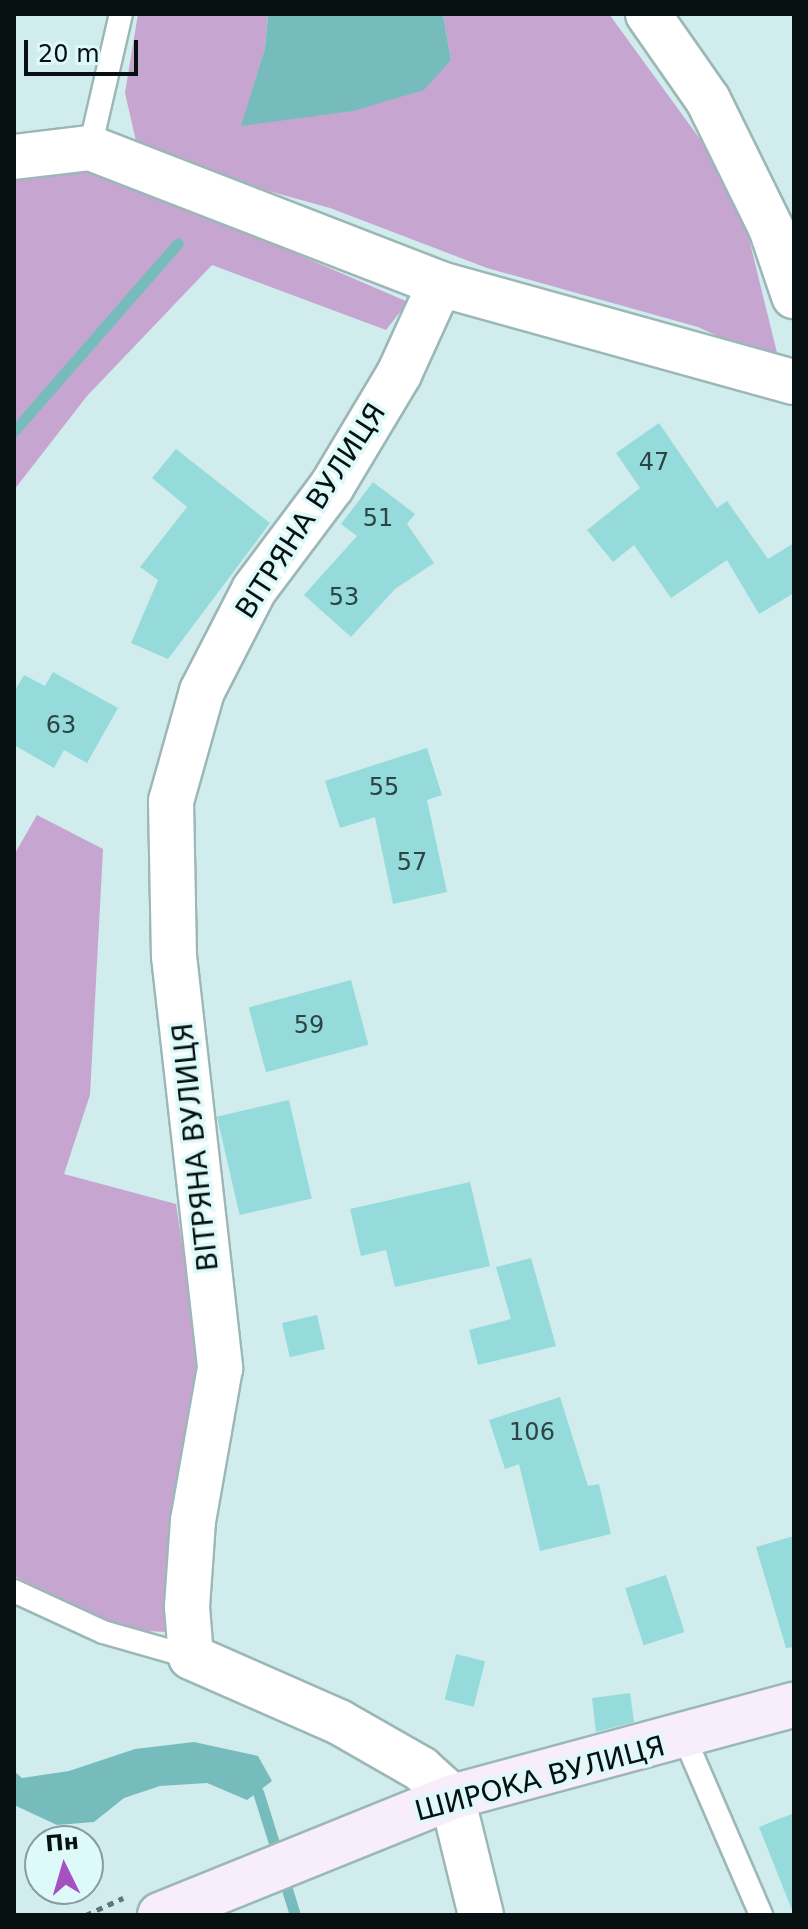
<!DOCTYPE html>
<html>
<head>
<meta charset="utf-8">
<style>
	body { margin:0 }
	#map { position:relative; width:808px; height:1929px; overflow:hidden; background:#d0ecec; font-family:"DejaVu Sans",sans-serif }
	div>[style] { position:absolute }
	.green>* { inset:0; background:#c6a6d0 }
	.water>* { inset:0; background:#77bcbd }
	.stream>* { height:11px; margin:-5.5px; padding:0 5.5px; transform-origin:5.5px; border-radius:5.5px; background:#77bcbd }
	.building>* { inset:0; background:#96dbdc; transform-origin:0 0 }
	.path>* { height:5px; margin-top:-2.5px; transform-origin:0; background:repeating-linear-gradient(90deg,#637575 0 6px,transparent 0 12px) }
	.roads { filter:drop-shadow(2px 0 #9cb7b7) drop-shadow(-2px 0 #9cb7b7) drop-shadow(0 2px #9cb7b7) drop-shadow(0 -2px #9cb7b7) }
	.lane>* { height:22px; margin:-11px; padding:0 11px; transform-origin:11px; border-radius:11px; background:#fff }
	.street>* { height:44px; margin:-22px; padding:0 22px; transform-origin:22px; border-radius:22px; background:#fff }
	.secondary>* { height:44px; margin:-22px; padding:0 22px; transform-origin:22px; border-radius:22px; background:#f8eefb }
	span { translate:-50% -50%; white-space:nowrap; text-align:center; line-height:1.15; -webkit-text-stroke:7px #ddf9f9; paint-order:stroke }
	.number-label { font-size:24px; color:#2c4444 }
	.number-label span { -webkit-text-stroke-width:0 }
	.street-label { font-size:28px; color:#081111 }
	.frame { position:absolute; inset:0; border:16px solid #081111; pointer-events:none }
	.north { position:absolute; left:24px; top:1825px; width:80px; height:80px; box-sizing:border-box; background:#ddf9f9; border:2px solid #889c9c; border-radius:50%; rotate:355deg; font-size:22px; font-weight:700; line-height:32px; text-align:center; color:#081111 }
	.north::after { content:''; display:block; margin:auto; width:28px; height:36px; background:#a551c0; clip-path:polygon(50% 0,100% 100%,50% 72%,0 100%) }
	.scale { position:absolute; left:24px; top:40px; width:114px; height:36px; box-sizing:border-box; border:4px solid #081111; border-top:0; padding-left:10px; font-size:24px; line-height:28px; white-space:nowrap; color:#081111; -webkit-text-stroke:6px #ddf9f9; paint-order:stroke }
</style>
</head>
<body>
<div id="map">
	<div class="green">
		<i style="clip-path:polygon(138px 14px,268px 14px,265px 48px,242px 125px,292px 118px,451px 60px,443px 14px,609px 14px,737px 190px,780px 365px,698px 327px,487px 268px,330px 208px,185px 168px,136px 141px,125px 93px)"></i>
		<i style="clip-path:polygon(95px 167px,408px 302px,386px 330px,212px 265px,87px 396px,14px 490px,14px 177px)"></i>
		<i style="clip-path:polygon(37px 815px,103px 849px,90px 1095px,64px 1174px,176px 1204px,200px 1364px,178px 1577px,166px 1632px,127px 1630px,14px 1576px,14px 855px)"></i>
	</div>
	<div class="water">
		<i style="clip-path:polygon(268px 14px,443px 14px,451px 60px,424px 90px,353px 111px,241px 126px,265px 48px)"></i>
		<i style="clip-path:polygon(194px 1742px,258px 1756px,272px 1781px,247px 1800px,207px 1783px,160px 1786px,124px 1798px,94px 1822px,57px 1825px,14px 1805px,14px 1771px,22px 1778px,69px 1771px,135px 1749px)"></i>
	</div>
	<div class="stream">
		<i style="left:14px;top:431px;width:249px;rotate:-48.9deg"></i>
		<i style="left:258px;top:1792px;width:67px;rotate:72.6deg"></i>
		<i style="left:282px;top:1873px;width:44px;rotate:72.8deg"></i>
	</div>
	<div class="building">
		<i style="clip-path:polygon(659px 423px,717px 508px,727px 501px,768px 559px,794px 543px,794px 593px,759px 614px,727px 560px,671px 598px,634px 545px,613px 562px,587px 530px,640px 488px,616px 453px)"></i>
		<i style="clip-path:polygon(176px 449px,270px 523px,168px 659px,131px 643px,158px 580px,140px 567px,187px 507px,152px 478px)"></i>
		<i style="clip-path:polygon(373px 482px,415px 514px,407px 524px,434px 563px,395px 589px,351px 637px,304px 595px,357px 536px,341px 524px)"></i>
		<i style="clip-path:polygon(53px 672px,118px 708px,87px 763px,64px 750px,54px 768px,14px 745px,14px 692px,24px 675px,45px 686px)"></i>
		<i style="clip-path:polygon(427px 748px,442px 795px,427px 800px,447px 892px,393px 904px,375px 817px,340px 828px,325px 781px)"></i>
		<i style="left:351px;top:980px;width:67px;height:106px;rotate:75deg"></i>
		<i style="left:289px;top:1100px;width:101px;height:74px;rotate:77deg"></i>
		<i style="clip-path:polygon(470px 1182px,490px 1266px,395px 1287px,386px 1250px,361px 1256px,350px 1209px)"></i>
		<i style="clip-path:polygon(531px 1258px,556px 1346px,478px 1365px,469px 1330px,511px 1319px,496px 1267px)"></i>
		<i style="left:317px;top:1315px;width:35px;height:36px;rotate:77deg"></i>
		<i style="clip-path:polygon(560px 1397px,588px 1486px,599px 1484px,611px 1534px,540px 1551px,519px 1464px,505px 1469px,489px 1420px)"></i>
		<i style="clip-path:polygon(794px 1536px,794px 1647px,786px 1648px,756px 1547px)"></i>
		<i style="left:666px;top:1575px;width:60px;height:43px;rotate:72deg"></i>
		<i style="left:456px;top:1654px;width:30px;height:47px;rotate:14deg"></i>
		<i style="clip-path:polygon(630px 1693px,634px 1722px,596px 1732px,592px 1698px)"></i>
		<i style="clip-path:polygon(794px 1813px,794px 1910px,792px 1910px,759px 1827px)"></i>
	</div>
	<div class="path">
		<i style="left:86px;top:1915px;width:41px;rotate:-24.7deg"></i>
	</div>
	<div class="roads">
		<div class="lane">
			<i style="left:90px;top:148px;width:138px;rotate:-77deg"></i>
			<i style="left:14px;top:1591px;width:98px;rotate:24.7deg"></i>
			<i style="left:103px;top:1632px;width:91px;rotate:15.9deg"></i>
			<i style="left:685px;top:1739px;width:192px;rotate:66.6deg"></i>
		</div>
		<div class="street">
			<i style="left:648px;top:14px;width:105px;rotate:55.1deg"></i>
			<i style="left:708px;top:100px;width:143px;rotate:63.8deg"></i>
			<i style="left:771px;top:228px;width:72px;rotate:71.3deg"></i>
			<i style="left:14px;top:157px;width:77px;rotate:-6.8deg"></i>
			<i style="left:90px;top:148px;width:375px;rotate:21.2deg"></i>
			<i style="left:440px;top:284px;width:367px;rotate:15.5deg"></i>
			<i style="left:440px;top:284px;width:99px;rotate:114.5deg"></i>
			<i style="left:399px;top:374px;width:131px;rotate:120.9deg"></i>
			<i style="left:332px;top:486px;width:130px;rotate:126.9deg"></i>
			<i style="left:254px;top:590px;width:114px;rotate:117.2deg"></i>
			<i style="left:202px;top:691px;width:114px;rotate:105.7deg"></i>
			<i style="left:171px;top:801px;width:155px;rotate:88.9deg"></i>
			<i style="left:174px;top:956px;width:415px;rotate:83.6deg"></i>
			<i style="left:220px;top:1368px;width:155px;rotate:100deg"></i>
			<i style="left:193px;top:1521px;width:86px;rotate:94deg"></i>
			<i style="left:187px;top:1607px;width:50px;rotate:85.4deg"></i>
			<i style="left:191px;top:1657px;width:162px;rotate:23.7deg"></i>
			<i style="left:339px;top:1722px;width:95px;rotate:29.8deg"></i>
			<i style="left:421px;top:1769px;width:42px;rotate:42.1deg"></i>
			<i style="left:452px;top:1797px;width:122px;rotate:76.2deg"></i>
		</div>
		<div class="secondary">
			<i style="left:160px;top:1915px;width:315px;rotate:-22deg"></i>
			<i style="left:452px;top:1797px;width:354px;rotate:-15.1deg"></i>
		</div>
	</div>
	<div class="number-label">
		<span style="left:654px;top:463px">47</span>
		<span style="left:378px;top:519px">51</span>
		<span style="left:344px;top:598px">53</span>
		<span style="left:61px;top:726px">63</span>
		<span style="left:384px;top:788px">55</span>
		<span style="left:412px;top:863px">57</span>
		<span style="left:309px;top:1026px">59</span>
		<span style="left:532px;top:1433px">106</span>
	</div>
	<div class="street-label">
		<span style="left:311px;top:511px;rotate:-57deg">ВІТРЯНА ВУЛИЦЯ</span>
		<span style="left:196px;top:1147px;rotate:-96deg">ВІТРЯНА ВУЛИЦЯ</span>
		<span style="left:540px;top:1779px;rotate:-15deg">ШИРОКА ВУЛИЦЯ</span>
	</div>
	<div class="frame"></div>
	<div class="north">Пн</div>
	<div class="scale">20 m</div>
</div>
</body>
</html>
